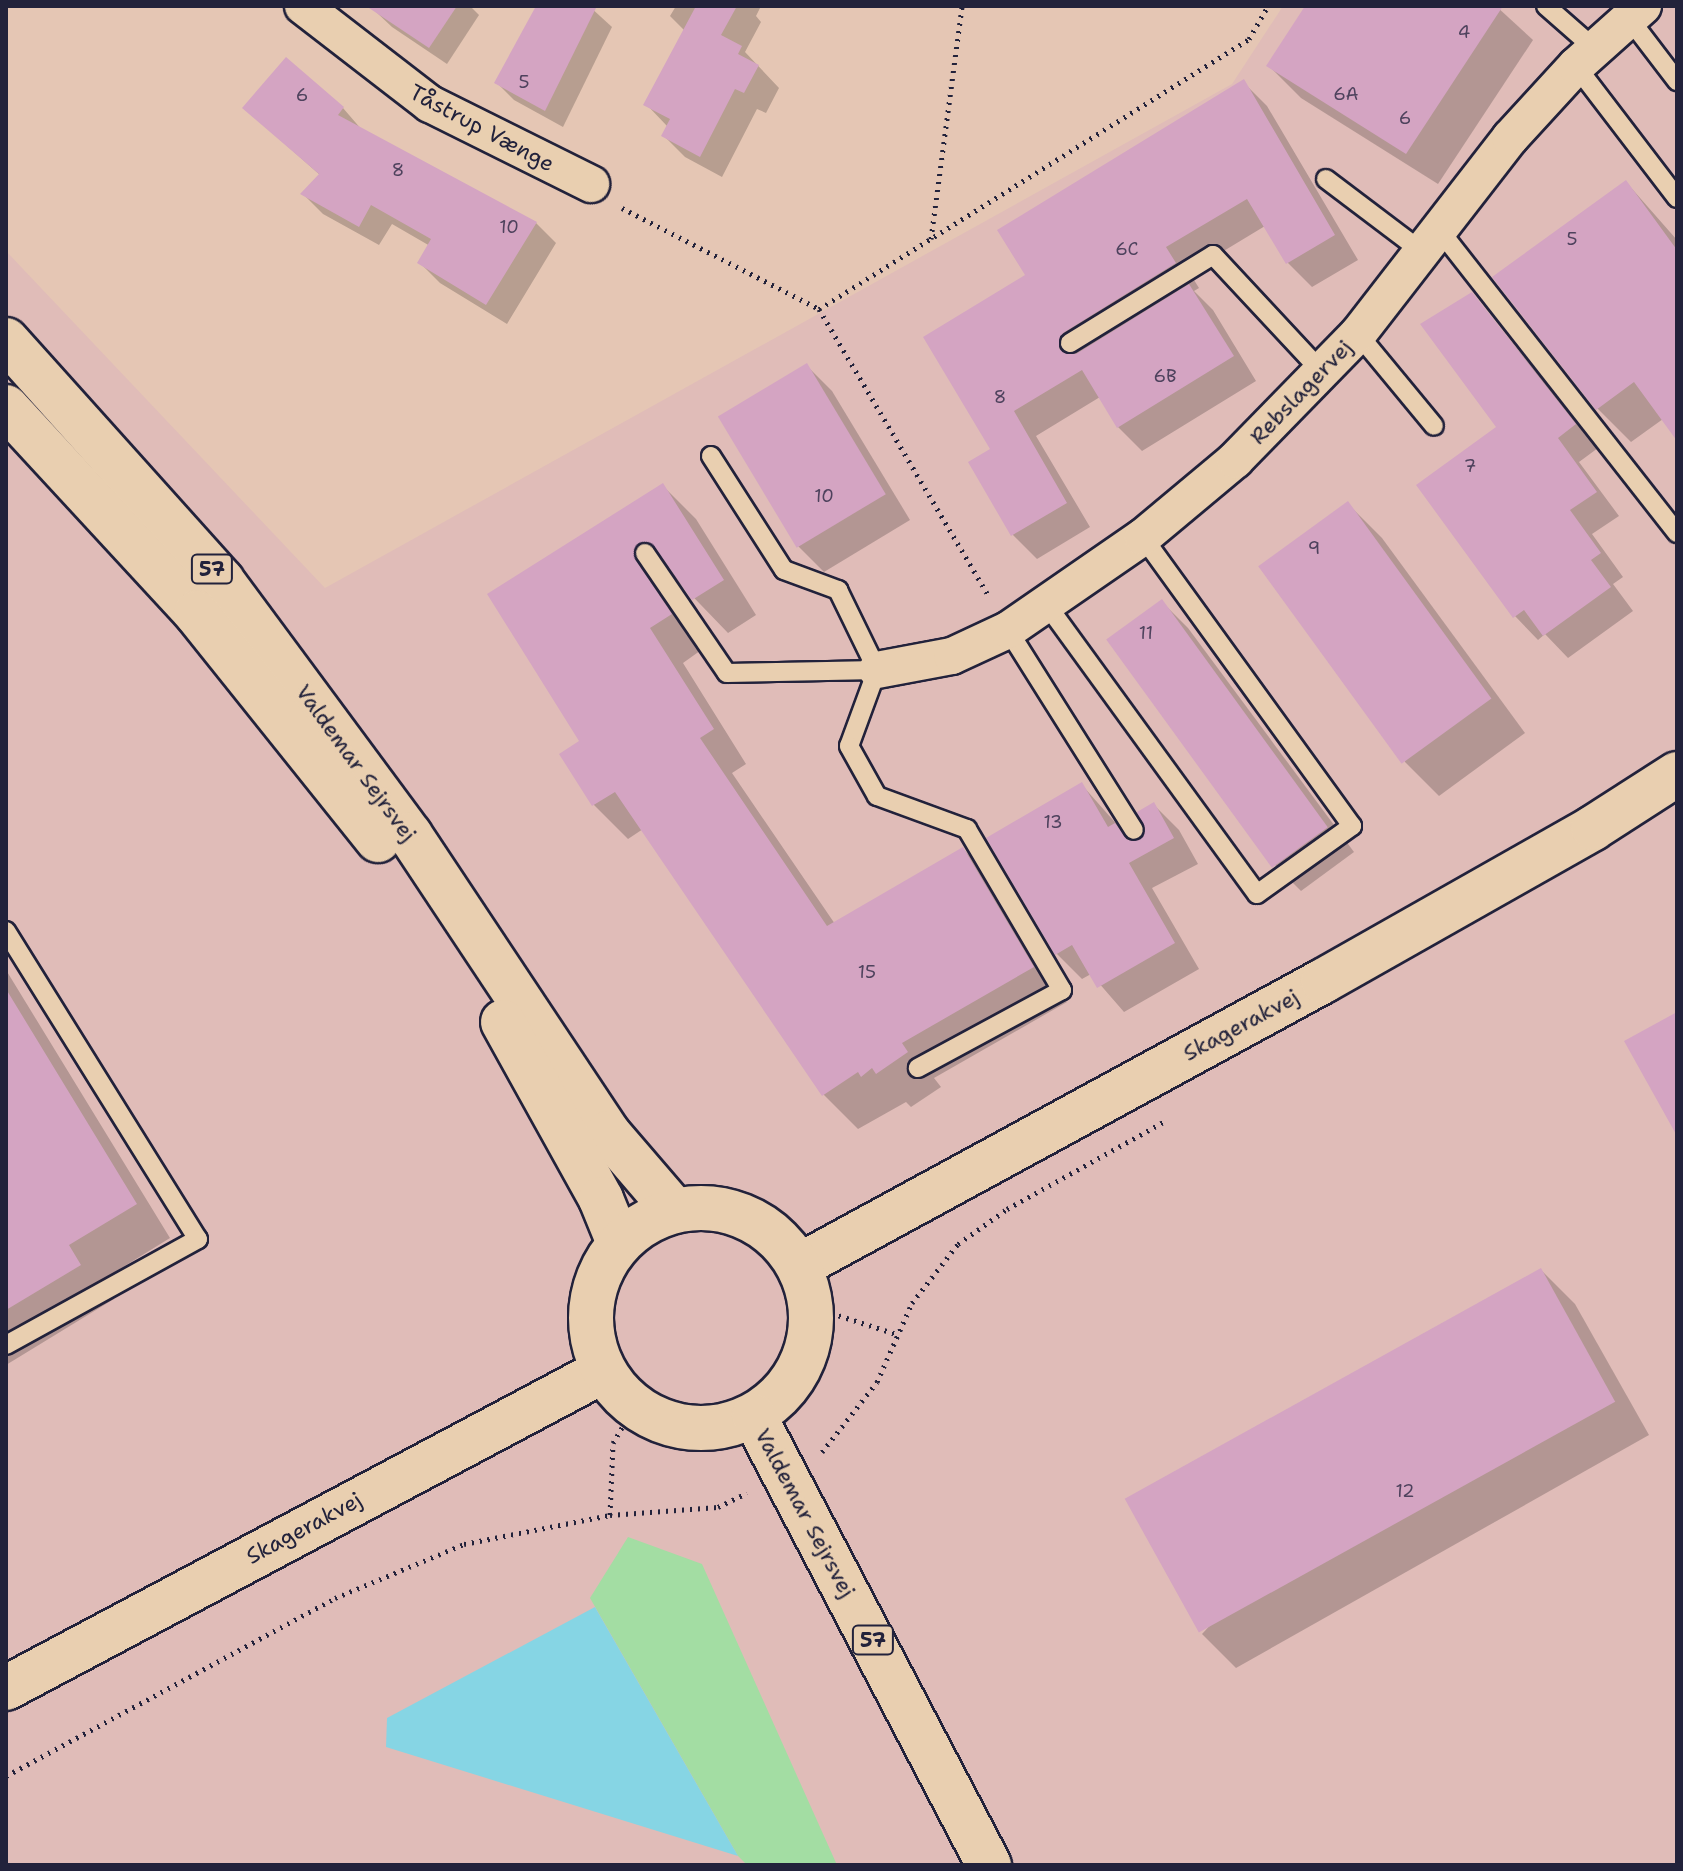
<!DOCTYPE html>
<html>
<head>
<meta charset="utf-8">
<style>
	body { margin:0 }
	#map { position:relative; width:1683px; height:1871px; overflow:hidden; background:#e5c6b4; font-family:"Shantell Sans",sans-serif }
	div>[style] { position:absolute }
	.built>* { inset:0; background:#e0bcb8 }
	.green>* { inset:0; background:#a3dda3 }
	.water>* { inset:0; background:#86d5e4 }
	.shadow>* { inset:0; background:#0003 }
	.building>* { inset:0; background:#d4a4c2; transform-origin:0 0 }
	.path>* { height:5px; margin-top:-2.5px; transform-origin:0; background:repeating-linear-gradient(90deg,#22223b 0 2px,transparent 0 8px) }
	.roads { filter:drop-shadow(2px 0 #22223b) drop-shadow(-2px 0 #22223b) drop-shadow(0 2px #22223b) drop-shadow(0 -2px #22223b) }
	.service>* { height:18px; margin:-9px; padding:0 9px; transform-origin:9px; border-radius:9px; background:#e9cfb0 }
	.minor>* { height:36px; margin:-18px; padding:0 18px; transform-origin:18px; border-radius:18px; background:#e9cfb0 }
	.tertiary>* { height:44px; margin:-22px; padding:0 22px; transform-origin:22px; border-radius:22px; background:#e9cfb0 }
	.primary>* { height:44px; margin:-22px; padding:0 22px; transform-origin:22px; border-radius:22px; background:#e9cfb0 }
	.primary>.ring { margin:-22px; padding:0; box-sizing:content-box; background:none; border:44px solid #e9cfb0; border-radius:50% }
	span { translate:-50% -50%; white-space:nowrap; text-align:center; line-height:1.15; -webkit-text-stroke:6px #e9cfb0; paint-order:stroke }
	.number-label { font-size:18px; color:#4e425d }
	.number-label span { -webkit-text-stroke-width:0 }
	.shield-label span { padding:2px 6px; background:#e9cfb0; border:2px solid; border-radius:6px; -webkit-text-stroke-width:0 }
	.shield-label { font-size:20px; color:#22223b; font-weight:700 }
	.street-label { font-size:22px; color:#22223b }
	.frame { position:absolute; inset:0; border:8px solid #22223b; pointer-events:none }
</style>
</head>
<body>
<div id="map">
	<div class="built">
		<i style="clip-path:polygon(1283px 6px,1677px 6px,1677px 1865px,6px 1865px,6px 251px,325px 588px,1232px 84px)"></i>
	</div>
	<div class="green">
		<i style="clip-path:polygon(628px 1537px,702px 1564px,837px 1865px,747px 1865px,738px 1856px,590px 1598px)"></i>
	</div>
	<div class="water">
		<i style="clip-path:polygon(595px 1607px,738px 1856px,386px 1747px,387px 1718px)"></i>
	</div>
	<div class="shadow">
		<i style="clip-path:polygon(377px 6px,470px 6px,479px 15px,447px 64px,392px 27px,374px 10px)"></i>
		<i style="clip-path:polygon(538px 6px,589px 6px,612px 27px,563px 127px,514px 100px,497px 83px)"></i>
		<i style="clip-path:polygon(676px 6px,761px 6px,756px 16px,761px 22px,745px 52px,779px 88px,766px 113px,757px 109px,722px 177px,685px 157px,664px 136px,667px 126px,646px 104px,685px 31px,670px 16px)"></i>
		<i style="clip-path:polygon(1306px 6px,1496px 6px,1533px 40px,1438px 184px,1301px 98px,1269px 66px)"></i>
		<i style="clip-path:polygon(1243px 82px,1267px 106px,1358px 260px,1312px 287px,1288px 263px,1265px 226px,1189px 272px,1199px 288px,1194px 291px,1213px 310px,1256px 381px,1142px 451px,1118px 427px,1100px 397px,1036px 436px,1090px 527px,1037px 559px,1013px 535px,993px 449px,1027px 276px)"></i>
		<i style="clip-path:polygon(244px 108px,343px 108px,362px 130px,536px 223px,556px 243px,507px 324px,440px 283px,420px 263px,430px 246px,392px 224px,379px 245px,323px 214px,303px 194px,320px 175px)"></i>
		<i style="clip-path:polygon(1626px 182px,1677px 240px,1677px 438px,1663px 419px,1631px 442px,1597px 408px)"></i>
		<i style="clip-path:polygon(1472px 294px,1598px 448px,1579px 462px,1619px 516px,1592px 534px,1623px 577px,1613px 584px,1633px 611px,1568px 658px,1545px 634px,1538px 640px,1515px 616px,1498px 427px,1423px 324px)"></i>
		<i style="clip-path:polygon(806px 365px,832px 391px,910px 520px,824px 572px,798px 546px,720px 417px)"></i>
		<i style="clip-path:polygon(662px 485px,696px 519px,756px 615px,728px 633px,673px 576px,668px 595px,704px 648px,683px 663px,746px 764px,732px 773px,835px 924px,963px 849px,997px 883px,1067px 1002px,934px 1078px,941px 1087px,911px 1107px,906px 1102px,858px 1129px,824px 1095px,643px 829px,628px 839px,594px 805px,582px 742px,489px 594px)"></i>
		<i style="clip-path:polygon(1348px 504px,1382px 538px,1525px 733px,1439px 796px,1405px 762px)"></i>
		<i style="clip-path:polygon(1162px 602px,1188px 628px,1354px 852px,1301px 891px,1275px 865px)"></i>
		<i style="clip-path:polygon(1082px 785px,1135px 845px,1148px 831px,1154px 805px,1179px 830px,1198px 864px,1152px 888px,1199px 969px,1124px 1012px,1091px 974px,1082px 979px,1057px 954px,989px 839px)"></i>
		<i style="clip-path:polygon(6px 970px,170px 1238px,102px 1280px,114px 1299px,6px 1365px)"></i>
		<i style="clip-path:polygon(1541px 1270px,1575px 1304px,1649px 1435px,1236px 1668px,1202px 1634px)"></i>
	</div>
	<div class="building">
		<i style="clip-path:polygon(366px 6px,457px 6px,429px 48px)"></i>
		<i style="clip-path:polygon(536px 6px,597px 6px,545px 111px,494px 83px)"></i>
		<i style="clip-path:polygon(696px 6px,737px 6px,721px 35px,742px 46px,738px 54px,759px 65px,744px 93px,735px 89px,700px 157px,661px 136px,670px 119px,643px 105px)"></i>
		<i style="clip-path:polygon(1305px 6px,1503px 6px,1406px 154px,1266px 66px)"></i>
		<i style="clip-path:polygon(286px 57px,344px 107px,338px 115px,537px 222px,486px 305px,417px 263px,431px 239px,371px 205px,359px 227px,300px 194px,319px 174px,242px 108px)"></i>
		<i style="clip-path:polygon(1244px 79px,1335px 235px,1286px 264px,1247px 199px,1166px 247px,1176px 263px,1063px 333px,1059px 349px,1076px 354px,1189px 284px,1234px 356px,1117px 428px,1082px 370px,1014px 411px,1067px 503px,1011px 536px,968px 462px,990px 449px,923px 337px,1025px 275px,997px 230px)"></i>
		<i style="clip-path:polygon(1626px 180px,1677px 250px,1677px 441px,1634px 382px,1596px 410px,1492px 277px)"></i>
		<i style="clip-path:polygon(1472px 292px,1576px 424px,1558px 438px,1597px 492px,1570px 510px,1601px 553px,1591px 560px,1611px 587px,1543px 636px,1524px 610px,1513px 618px,1416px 485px,1496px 427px,1420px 324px)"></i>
		<i style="left:807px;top:363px;width:153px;height:104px;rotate:59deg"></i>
		<i style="clip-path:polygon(663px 483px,724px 580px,692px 600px,654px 546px,639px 543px,635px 559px,672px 614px,650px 628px,714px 729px,700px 738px,827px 926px,963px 847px,1034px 967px,902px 1043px,908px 1052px,876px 1074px,872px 1068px,861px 1077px,858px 1072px,822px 1096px,615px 792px,592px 806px,559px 754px,579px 741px,487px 594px)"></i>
		<i style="left:1348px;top:501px;width:244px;height:111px;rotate:54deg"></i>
		<i style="left:1162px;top:599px;width:282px;height:69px;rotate:54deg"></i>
		<i style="clip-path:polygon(1082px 782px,1108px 827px,1115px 823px,1128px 840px,1144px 836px,1137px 812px,1154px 802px,1174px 838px,1129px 863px,1175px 943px,1097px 988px,1072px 945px,1055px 955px,986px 838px)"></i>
		<i style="clip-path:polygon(6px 989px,137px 1204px,69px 1245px,81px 1265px,6px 1310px)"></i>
		<i style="clip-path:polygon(1677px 1012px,1677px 1136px,1624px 1041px)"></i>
		<i style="left:1541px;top:1268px;width:153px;height:476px;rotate:61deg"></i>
	</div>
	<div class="path">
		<i style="left:622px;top:208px;width:221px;rotate:27.1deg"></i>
		<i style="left:819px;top:309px;width:332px;rotate:59.4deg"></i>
		<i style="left:931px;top:239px;width:235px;rotate:-82.4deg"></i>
		<i style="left:819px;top:309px;width:508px;rotate:-32.12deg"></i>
		<i style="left:1249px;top:39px;width:38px;rotate:-60deg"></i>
		<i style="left:816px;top:1308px;width:84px;rotate:18deg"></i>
		<i style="left:822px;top:1452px;width:89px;rotate:-51.8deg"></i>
		<i style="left:877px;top:1382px;width:86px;rotate:-66.1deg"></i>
		<i style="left:912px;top:1303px;width:75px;rotate:-52.1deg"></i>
		<i style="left:958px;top:1244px;width:60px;rotate:-35.5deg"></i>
		<i style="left:1007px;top:1209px;width:183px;rotate:-29.1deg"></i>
		<i style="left:610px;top:1515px;width:72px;rotate:-87.6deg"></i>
		<i style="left:613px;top:1443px;width:42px;rotate:-59.7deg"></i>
		<i style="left:6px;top:1776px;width:374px;rotate:-28.4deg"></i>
		<i style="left:335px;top:1598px;width:140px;rotate:-22.7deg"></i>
		<i style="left:464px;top:1544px;width:149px;rotate:-11.2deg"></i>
		<i style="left:610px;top:1515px;width:108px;rotate:-4.2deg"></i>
		<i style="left:718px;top:1507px;width:32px;rotate:-26deg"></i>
	</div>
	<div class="roads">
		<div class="service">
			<i style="left:1546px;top:6px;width:64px;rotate:41.2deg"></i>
			<i style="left:1628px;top:17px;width:81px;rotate:52.6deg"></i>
			<i style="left:1576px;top:66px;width:166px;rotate:52.6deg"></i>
			<i style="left:1326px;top:179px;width:118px;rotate:37.1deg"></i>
			<i style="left:1437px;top:227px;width:389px;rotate:51.9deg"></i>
			<i style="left:1358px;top:334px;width:119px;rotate:50.4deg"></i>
			<i style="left:1070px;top:343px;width:168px;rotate:-31.6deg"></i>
			<i style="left:1213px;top:255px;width:160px;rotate:47deg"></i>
			<i style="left:711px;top:456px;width:135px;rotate:57.4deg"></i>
			<i style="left:784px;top:570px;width:58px;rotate:20.3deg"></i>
			<i style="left:838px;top:590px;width:89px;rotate:64deg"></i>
			<i style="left:877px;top:670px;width:81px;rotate:110.2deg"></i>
			<i style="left:849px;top:746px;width:57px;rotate:60.8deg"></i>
			<i style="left:877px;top:796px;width:96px;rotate:20.1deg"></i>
			<i style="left:967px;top:829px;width:187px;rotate:59.5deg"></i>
			<i style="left:1062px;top:990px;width:164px;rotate:151.6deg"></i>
			<i style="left:645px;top:553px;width:145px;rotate:55.7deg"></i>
			<i style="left:727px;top:673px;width:150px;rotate:-1.1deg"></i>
			<i style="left:1047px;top:605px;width:357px;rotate:54deg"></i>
			<i style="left:1257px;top:894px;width:117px;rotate:-35.6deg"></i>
			<i style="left:1352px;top:826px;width:357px;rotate:-125.9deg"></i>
			<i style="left:1008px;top:630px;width:236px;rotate:57.8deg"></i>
			<i style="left:6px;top:931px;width:363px;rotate:58.1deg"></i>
			<i style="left:198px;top:1239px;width:219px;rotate:151.1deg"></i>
		</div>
		<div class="minor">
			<i style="left:303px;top:6px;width:160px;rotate:37.7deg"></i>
			<i style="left:430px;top:104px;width:180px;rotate:26.4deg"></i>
			<i style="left:877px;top:670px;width:76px;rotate:-10.6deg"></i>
			<i style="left:952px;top:656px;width:62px;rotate:-24.9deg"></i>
			<i style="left:1008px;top:630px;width:164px;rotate:-34.6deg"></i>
			<i style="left:1143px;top:537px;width:120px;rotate:-39.9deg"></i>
			<i style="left:1235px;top:460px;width:176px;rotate:-45.7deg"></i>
			<i style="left:1358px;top:334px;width:248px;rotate:-52.2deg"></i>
			<i style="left:1510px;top:138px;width:98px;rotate:-47.5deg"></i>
			<i style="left:1576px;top:66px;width:90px;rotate:-41.8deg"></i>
		</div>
		<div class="tertiary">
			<i style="left:799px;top:1266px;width:596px;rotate:-28.54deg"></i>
			<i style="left:1323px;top:981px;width:310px;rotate:-29.5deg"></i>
			<i style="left:1593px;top:828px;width:100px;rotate:-32.7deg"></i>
			<i style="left:6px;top:1688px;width:676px;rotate:-27.97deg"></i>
		</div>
		<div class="primary">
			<i style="left:6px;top:340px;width:324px;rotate:48.1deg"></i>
			<i style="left:222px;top:581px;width:316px;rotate:53.5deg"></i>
			<i style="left:410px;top:835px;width:358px;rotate:56.4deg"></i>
			<i style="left:608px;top:1133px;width:101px;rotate:49.4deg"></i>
			<i style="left:6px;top:407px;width:280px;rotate:47.3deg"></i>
			<i style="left:196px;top:613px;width:291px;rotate:51.3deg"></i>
			<i style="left:503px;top:1022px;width:202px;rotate:61deg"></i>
			<i style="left:601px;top:1199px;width:48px;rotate:67.8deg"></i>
			<i class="ring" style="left:591px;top:1208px;width:176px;height:176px"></i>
			<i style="left:754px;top:1416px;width:507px;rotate:62.37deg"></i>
		</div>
	</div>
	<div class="number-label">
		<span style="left:1464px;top:32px">4</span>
		<span style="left:524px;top:82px">5</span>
		<span style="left:1346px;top:94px">6A</span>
		<span style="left:302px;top:95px">6</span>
		<span style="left:1405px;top:118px">6</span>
		<span style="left:398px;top:170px">8</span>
		<span style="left:509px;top:227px">10</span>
		<span style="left:1572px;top:239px">5</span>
		<span style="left:1127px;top:249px">6C</span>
		<span style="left:1165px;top:376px">6B</span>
		<span style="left:1000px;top:397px">8</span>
		<span style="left:1470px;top:466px">7</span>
		<span style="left:824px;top:496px">10</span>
		<span style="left:1314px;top:548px">9</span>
		<span style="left:1146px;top:633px">11</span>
		<span style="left:1053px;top:822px">13</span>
		<span style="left:867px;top:972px">15</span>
		<span style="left:1405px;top:1491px">12</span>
	</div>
	<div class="shield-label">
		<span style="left:212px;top:569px">57</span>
		<span style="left:873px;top:1640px">57</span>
	</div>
	<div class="street-label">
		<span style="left:482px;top:128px;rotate:28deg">Tåstrup Vænge</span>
		<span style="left:1301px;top:392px;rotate:-46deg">Rebslagervej</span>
		<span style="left:356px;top:763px;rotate:54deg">Valdemar Sejrsvej</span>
		<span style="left:1241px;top:1025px;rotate:-28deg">Skagerakvej</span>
		<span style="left:805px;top:1513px;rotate:62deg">Valdemar Sejrsvej</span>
		<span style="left:304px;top:1528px;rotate:-28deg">Skagerakvej</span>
	</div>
	<div class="frame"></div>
</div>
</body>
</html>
